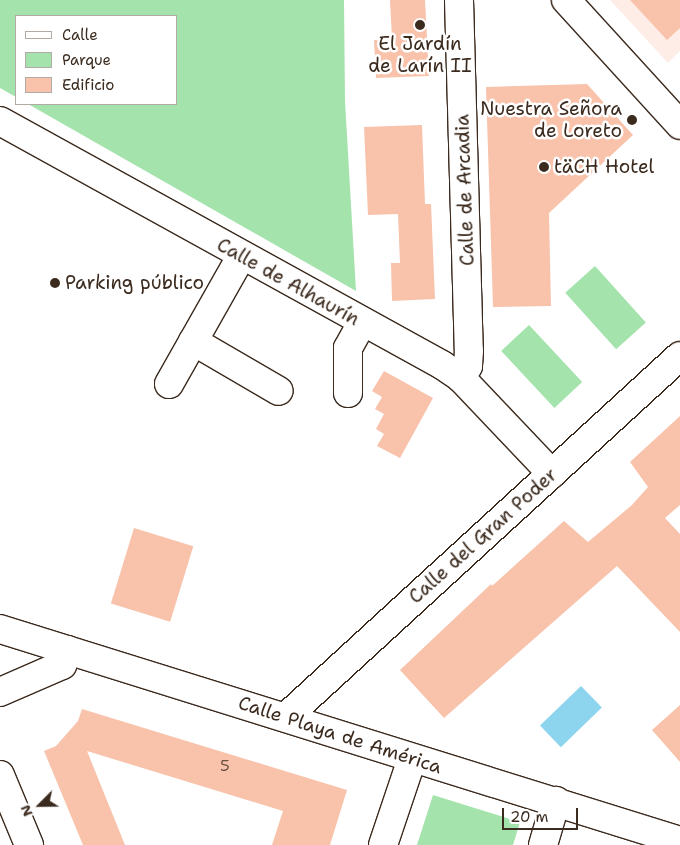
<!DOCTYPE html>
<html>
<head>
<meta charset="utf-8">
<style>
	body { margin:0 }
	#map { position:relative; width:680px; height:845px; overflow:hidden; background:#fff; font-family:"Shantell Sans",sans-serif }
	div>[style] { position:absolute }
	.built>* { inset:0; background:#fdede6 }
	.green>* { inset:0; background:#a4e3ac; transform-origin:0 0 }
	.water>* { inset:0; background:#8dd4ee; transform-origin:0 0 }
	.building>* { inset:0; background:#f8c2ab; transform-origin:0 0 }
	.roads { filter:drop-shadow(1px 0 #3b2a1e) drop-shadow(-1px 0 #3b2a1e) drop-shadow(0 1px #3b2a1e) drop-shadow(0 -1px #3b2a1e) }
	.minor>* { height:28px; margin:-14px; padding:0 14px; transform-origin:14px; border-radius:14px; background:#fff }
	.dots>* { width:14px; height:14px; translate:-50% -50%; box-sizing:border-box; border:2px solid #fff; border-radius:50% }
	span { translate:-50% -50%; white-space:nowrap; text-align:center; line-height:1.15; -webkit-text-stroke:5px #fff; paint-order:stroke }
	.number-label { font-size:16px; color:#6a5041 }
	.number-label span { -webkit-text-stroke-width:0 }
	.poi-label { font-size:19px; color:#3b2a1e }
	.right { translate:-100% -50%; text-align:right }
	.left { translate:0 -50%; text-align:left }
	.street-label { font-size:19px; color:#3b2a1e }
	.legend { position:absolute; left:15px; top:15px; width:162px; height:90px; box-sizing:border-box; background:#fff; border:1px solid #b1aaa5; margin:0; padding:6px 9px; list-style:none; font-size:15px; color:#3b2a1e }
	.legend li { display:flex; align-items:center; gap:10px; height:25px }
	.legend b { width:25px; border:1px solid #b1aaa5 }
	.north { position:absolute; left:15px; top:780px; width:50px; height:50px; -webkit-text-stroke:4px #fff; paint-order:stroke; rotate:247deg; font-size:14px; font-weight:700; line-height:20px; text-align:center; color:#3b2a1e }
	.north::after { content:''; display:block; margin:auto; width:18px; height:22px; background:#3b2a1e; clip-path:polygon(50% 0,100% 100%,50% 72%,0 100%) }
	.scale { position:absolute; left:502px; top:808px; width:76px; height:22px; box-sizing:border-box; border:2px solid #3b2a1e; border-top:0; padding-left:6px; font-size:15px; line-height:18px; white-space:nowrap; color:#3b2a1e; -webkit-text-stroke:4px #fff; paint-order:stroke }
</style>
</head>
<body>
<div id="map">
	<div class="built">
		<i style="clip-path:polygon(610px 0,680px 0,680px 51px,668px 63px)"></i>
	</div>
	<div class="green">
		<i style="clip-path:polygon(0 0,344px 0,345px 101px,356px 291px,28px 104px,176px 104px,176px 16px,16px 16px,16px 97px,0 88px)"></i>
		<i style="left:595px;top:266px;width:76px;height:40px;rotate:48deg"></i>
		<i style="left:529px;top:325px;width:78px;height:38px;rotate:47deg"></i>
		<i style="clip-path:polygon(433px 795px,520px 822px,513px 845px,417px 845px)"></i>
	</div>
	<div class="water">
		<i style="left:581px;top:686px;width:30px;height:57px;rotate:46deg"></i>
	</div>
	<div class="building">
		<i style="clip-path:polygon(390px 0,425px 0,429px 76px,376px 78px,374px 40px,392px 39px)"></i>
		<i style="clip-path:polygon(630px 0,680px 0,680px 28px,667px 40px)"></i>
		<i style="clip-path:polygon(587px 84px,633px 135px,549px 213px,551px 306px,493px 307px,486px 87px)"></i>
		<i style="clip-path:polygon(422px 125px,425px 204px,431px 204px,435px 299px,392px 301px,391px 263px,400px 263px,398px 214px,368px 215px,364px 127px)"></i>
		<i style="clip-path:polygon(384px 371px,433px 398px,400px 458px,377px 446px,384px 434px,376px 429px,384px 414px,375px 409px,382px 397px,372px 391px)"></i>
		<i style="clip-path:polygon(680px 416px,680px 505px,665px 518px,680px 534px,680px 632px,617px 566px,444px 718px,400px 670px,491px 584px,492px 586px,564px 521px,588px 542px,632px 505px,648px 487px,630px 462px)"></i>
		<i style="left:134px;top:528px;width:62px;height:79px;rotate:17deg"></i>
		<i style="clip-path:polygon(680px 705px,680px 762px,652px 730px)"></i>
		<i style="clip-path:polygon(82px 709px,347px 790px,330px 845px,272px 845px,283px 811px,87px 751px,125px 845px,83px 845px,44px 751px,56px 746px,78px 721px)"></i>
	</div>
	<div class="roads">
		<div class="minor">
			<i style="left:459px;top:0;width:351px;rotate:88.4deg"></i>
			<i style="left:469px;top:351px;width:15px;rotate:94deg"></i>
			<i style="left:468px;top:366px;width:14px;rotate:120deg"></i>
			<i style="left:566px;top:0;width:169px;rotate:47.6deg"></i>
			<i style="left:0;top:121px;width:505px;rotate:28.9deg"></i>
			<i style="left:442px;top:365px;width:23px;rotate:34deg"></i>
			<i style="left:461px;top:378px;width:132px;rotate:46.5deg"></i>
			<i style="left:193px;top:341px;width:99px;rotate:30.2deg"></i>
			<i style="left:169px;top:384px;width:148px;rotate:-60.5deg"></i>
			<i style="left:348px;top:393px;width:45px;rotate:-90deg"></i>
			<i style="left:348px;top:348px;width:29px;rotate:-61deg"></i>
			<i style="left:0;top:629px;width:712px;rotate:17.32deg"></i>
			<i style="left:0;top:692px;width:68px;rotate:-23.5deg"></i>
			<i style="left:62px;top:665px;width:16px;rotate:-68deg"></i>
			<i style="left:286px;top:717px;width:534px;rotate:-42.5deg"></i>
			<i style="left:0;top:775px;width:76px;rotate:67.5deg"></i>
			<i style="left:383px;top:845px;width:91px;rotate:-71.4deg"></i>
			<i style="left:543px;top:845px;width:46px;rotate:-73.5deg"></i>
		</div>
	</div>
	<div class="dots">
		<i style="left:420px;top:25px;background:#3b2a1e"></i>
		<i style="left:632px;top:120px;background:#3b2a1e"></i>
		<i style="left:544px;top:167px;background:#3b2a1e"></i>
		<i style="left:55px;top:283px;background:#3b2a1e"></i>
	</div>
	<div class="number-label">
		<span style="left:225px;top:766px">5</span>
	</div>
	<div class="poi-label">
		<span style="left:420px;top:55px">El Jardín<br>de Larín II</span>
		<span class="right" style="left:622px;top:120px">Nuestra Señora<br>de Loreto</span>
		<span class="left" style="left:554px;top:167px">täCH Hotel</span>
		<span class="left" style="left:65px;top:283px">Parking público</span>
	</div>
	<div class="street-label">
		<span style="left:465px;top:190px;rotate:-92deg">Calle de Arcadia</span>
		<span style="left:288px;top:282px;rotate:29deg">Calle de Alhaurín</span>
		<span style="left:483px;top:536px;rotate:-42deg">Calle del Gran Poder</span>
		<span style="left:340px;top:735px;rotate:18deg">Calle Playa de América</span>
	</div>
	<ul class="legend">
	<li><b style="height:6px;background:#fff"></b>Calle</li>
	<li><b style="height:14px;background:#a4e3ac"></b>Parque</li>
	<li><b style="height:14px;background:#f8c2ab"></b>Edificio</li>
	</ul>
	<div class="north">N</div>
	<div class="scale">20 m</div>
</div>
</body>
</html>
